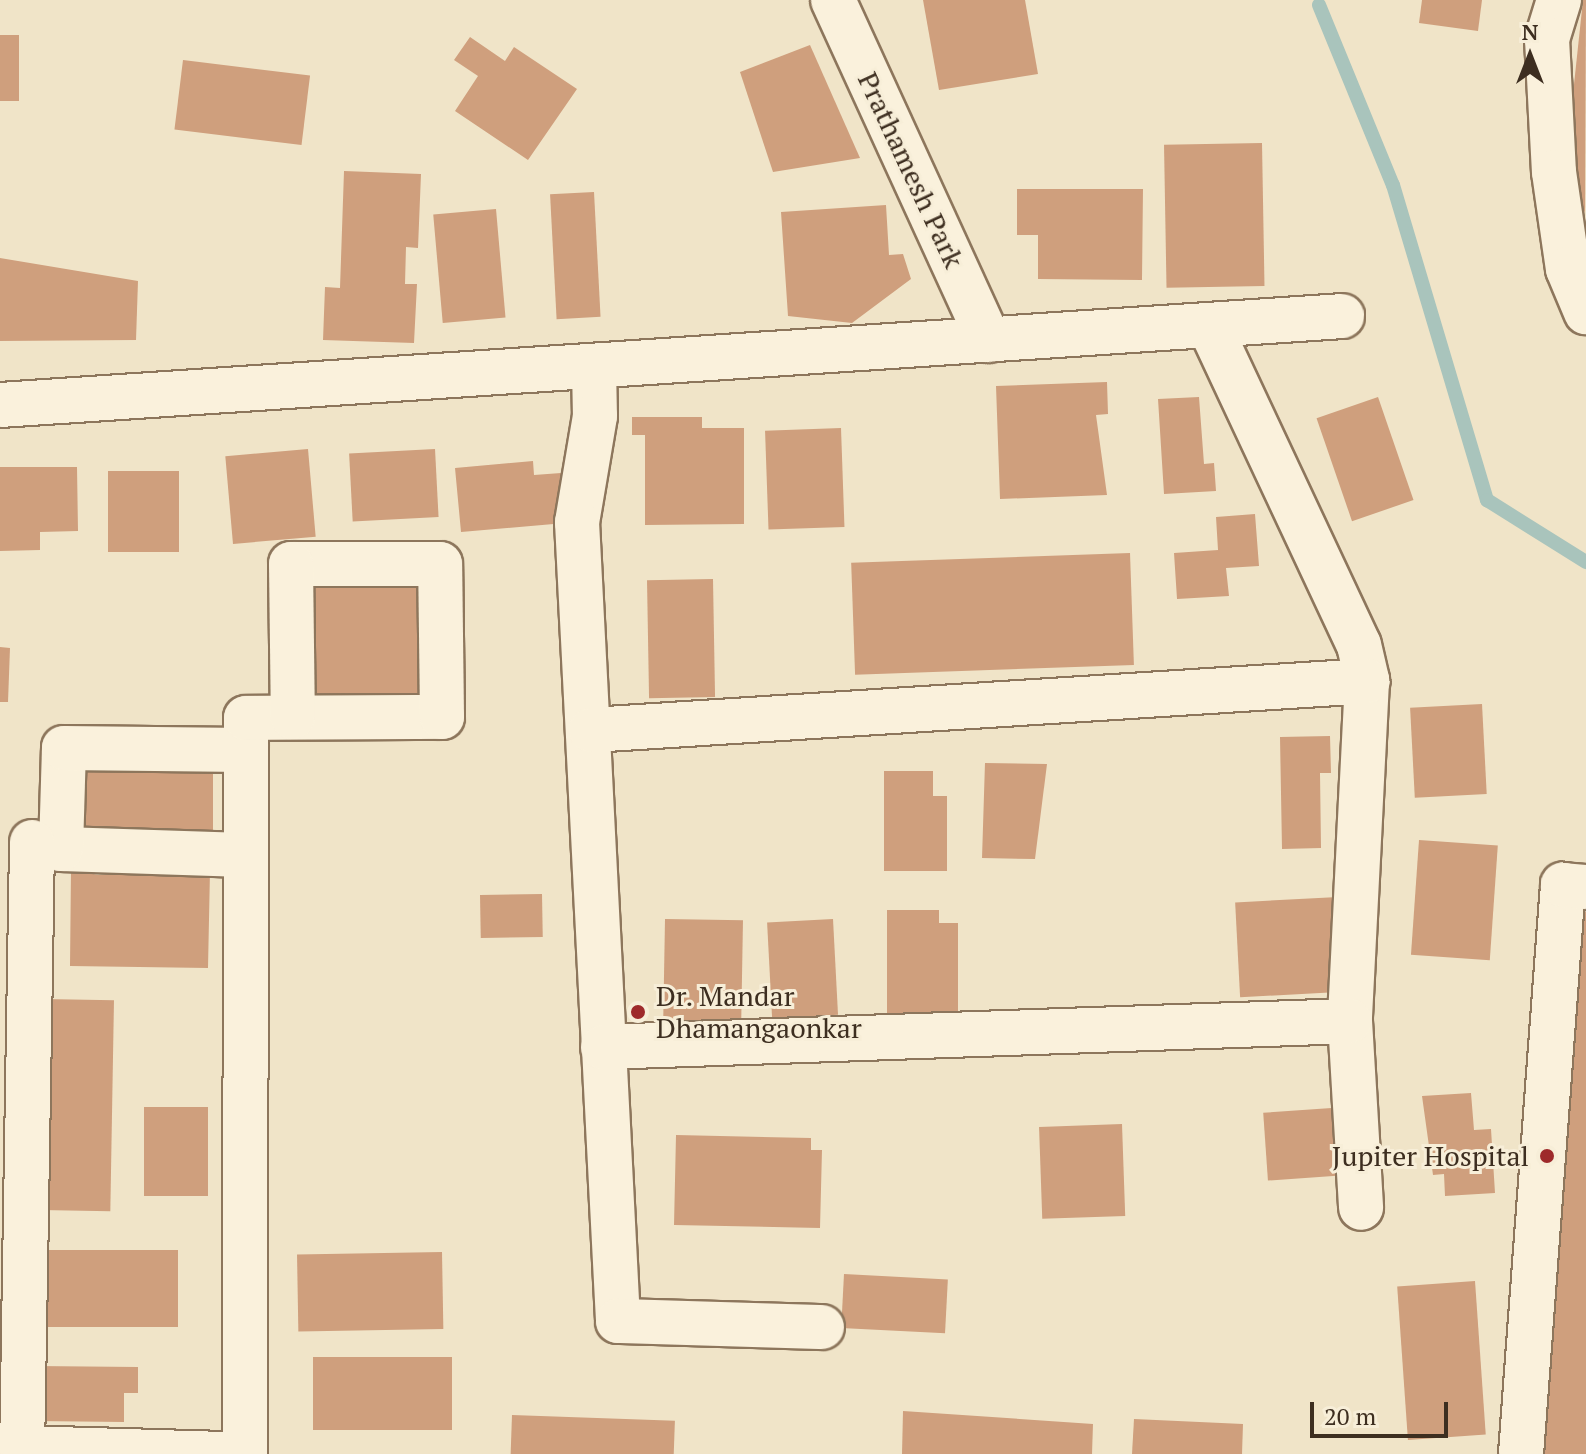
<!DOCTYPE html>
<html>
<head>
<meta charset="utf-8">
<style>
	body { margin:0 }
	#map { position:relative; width:1586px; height:1454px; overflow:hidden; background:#f0e4c8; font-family:"PT Serif",serif }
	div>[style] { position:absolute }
	.stream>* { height:14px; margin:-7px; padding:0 7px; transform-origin:7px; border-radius:7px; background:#a9c4bc }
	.building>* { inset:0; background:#cf9f7d; transform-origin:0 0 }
	.roads { filter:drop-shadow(2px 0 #8d765c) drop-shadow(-2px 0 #8d765c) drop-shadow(0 2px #8d765c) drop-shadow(0 -2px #8d765c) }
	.minor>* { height:44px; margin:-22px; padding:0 22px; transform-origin:22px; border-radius:22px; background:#faf1dc }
	.dots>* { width:22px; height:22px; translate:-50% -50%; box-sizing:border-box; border:4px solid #f7eed8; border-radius:50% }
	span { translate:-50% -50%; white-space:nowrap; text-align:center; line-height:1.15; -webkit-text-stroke:6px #f7eed8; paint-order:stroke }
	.street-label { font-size:28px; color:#3d2e20 }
	.poi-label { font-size:28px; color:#3d2e20 }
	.left { translate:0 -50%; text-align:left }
	.right { translate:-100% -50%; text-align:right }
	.north { position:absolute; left:1490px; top:16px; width:80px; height:80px; -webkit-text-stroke:6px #f7eed8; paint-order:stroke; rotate:0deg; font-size:22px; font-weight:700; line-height:32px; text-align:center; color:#3d2e20 }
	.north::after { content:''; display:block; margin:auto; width:28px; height:36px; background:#3d2e20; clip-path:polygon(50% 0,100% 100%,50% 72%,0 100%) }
	.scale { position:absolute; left:1310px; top:1402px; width:138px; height:36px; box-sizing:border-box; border:4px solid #3d2e20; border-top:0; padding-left:10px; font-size:24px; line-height:28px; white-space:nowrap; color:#3d2e20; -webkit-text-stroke:6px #f7eed8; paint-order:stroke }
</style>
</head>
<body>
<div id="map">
	<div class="stream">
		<i style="left:1319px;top:5px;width:195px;rotate:67.7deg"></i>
		<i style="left:1393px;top:185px;width:329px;rotate:73.4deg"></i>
		<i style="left:1487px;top:500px;width:117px;rotate:32.1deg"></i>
	</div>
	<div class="building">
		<i style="clip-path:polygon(923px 0,1025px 0,1038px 74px,939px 90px)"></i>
		<i style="clip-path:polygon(1422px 0,1482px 0,1478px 31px,1419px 23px)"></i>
		<i style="clip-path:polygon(1583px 0,1586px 0,1585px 214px,1567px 150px)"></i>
		<i style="left:0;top:35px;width:19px;height:66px"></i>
		<i style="clip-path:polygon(470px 37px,505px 61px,514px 47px,577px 89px,528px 160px,455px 111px,478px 76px,454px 60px)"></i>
		<i style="clip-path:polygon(810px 45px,860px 158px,773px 172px,740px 72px)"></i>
		<i style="left:183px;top:60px;width:128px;height:70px;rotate:7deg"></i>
		<i style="left:1262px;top:143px;width:143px;height:98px;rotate:89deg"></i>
		<i style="clip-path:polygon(344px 171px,421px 174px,418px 248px,406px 247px,405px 284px,417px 284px,414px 343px,323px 340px,325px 287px,340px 288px)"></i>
		<i style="clip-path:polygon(1017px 189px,1143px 189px,1142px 280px,1038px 279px,1038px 235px,1017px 235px)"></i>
		<i style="left:594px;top:192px;width:125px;height:44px;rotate:87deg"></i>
		<i style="clip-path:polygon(886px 205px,889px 255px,903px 254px,911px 279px,852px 323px,788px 316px,781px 212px)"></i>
		<i style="left:496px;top:209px;width:109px;height:63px;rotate:85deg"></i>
		<i style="clip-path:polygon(0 258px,138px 281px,136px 340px,0 341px)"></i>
		<i style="clip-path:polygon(1107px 382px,1108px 414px,1096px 415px,1107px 495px,1000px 499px,996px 386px)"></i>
		<i style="clip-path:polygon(1199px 397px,1204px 464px,1214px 463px,1216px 491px,1164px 494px,1158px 399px)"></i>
		<i style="left:1378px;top:397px;width:109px;height:65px;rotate:71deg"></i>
		<i style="clip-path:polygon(632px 417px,702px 417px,702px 428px,744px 428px,744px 524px,645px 525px,645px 435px,632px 435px)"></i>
		<i style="left:841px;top:428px;width:99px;height:76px;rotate:88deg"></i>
		<i style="left:308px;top:449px;width:88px;height:83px;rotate:85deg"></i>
		<i style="left:435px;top:449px;width:68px;height:86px;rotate:87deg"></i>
		<i style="clip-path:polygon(533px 461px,534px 475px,561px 473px,565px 523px,461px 532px,455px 468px)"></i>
		<i style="clip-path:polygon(0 467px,77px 467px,78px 531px,40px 532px,40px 550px,0 551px)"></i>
		<i style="left:108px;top:471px;width:71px;height:81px"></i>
		<i style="clip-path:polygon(1255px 514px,1259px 566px,1226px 568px,1229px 596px,1177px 599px,1174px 553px,1218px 550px,1216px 517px)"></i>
		<i style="left:1130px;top:553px;width:112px;height:279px;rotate:88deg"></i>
		<i style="left:713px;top:579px;width:118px;height:66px;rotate:89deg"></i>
		<i style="left:312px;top:582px;width:108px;height:123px"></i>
		<i style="clip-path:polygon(0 647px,10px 648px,8px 702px,0 702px)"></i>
		<i style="left:1482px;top:704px;width:90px;height:72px;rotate:87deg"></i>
		<i style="clip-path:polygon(1330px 736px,1331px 773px,1320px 773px,1321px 848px,1282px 849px,1280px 737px)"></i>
		<i style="clip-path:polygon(985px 763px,1047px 764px,1035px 859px,982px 858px)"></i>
		<i style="left:80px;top:767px;width:133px;height:65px"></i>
		<i style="clip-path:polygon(884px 771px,933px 771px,933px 796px,947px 796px,947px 871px,884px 871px)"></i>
		<i style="left:1419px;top:840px;width:79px;height:115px;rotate:4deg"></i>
		<i style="clip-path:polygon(71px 869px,98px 875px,210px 871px,208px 968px,70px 966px)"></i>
		<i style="left:542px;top:894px;width:43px;height:62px;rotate:89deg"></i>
		<i style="left:1338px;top:897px;width:95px;height:103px;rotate:87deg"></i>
		<i style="clip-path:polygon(887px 910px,939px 910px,939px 923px,958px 923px,958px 1021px,887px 1021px)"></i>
		<i style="clip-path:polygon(1570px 910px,1586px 912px,1586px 1454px,1529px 1454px)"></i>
		<i style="left:665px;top:919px;width:78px;height:107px;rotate:1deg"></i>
		<i style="left:833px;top:919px;width:96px;height:66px;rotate:87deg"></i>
		<i style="left:44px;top:999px;width:70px;height:211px;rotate:1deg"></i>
		<i style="clip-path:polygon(1471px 1093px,1474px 1130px,1491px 1129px,1495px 1193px,1445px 1196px,1444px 1174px,1433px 1175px,1422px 1096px)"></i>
		<i style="left:144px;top:1107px;width:64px;height:89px"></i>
		<i style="left:1346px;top:1107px;width:68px;height:83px;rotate:86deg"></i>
		<i style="left:1122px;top:1124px;width:92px;height:83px;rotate:88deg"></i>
		<i style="clip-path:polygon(676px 1135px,811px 1138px,811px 1150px,822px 1150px,820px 1228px,674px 1225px)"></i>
		<i style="left:42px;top:1250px;width:136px;height:77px"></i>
		<i style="left:442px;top:1252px;width:77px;height:145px;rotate:89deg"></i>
		<i style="left:844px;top:1274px;width:104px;height:54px;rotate:3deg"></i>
		<i style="left:1475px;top:1281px;width:154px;height:78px;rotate:86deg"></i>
		<i style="left:313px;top:1357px;width:139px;height:73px"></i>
		<i style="clip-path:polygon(35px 1366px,138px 1367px,138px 1393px,124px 1393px,124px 1422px,34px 1421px)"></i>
		<i style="clip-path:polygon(903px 1411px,1093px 1424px,1092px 1454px,902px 1454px)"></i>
		<i style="left:512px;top:1415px;width:163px;height:39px;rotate:2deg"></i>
		<i style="clip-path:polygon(1134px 1419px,1243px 1424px,1242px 1454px,1132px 1454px)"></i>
	</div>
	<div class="roads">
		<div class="minor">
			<i style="left:833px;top:0;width:374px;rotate:65.4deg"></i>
			<i style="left:1559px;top:0;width:41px;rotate:107.1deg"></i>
			<i style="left:1547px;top:39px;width:133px;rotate:87deg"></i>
			<i style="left:1554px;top:172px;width:98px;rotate:81.8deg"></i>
			<i style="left:1568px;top:269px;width:47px;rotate:67.3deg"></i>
			<i style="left:1209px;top:325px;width:353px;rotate:64.9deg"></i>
			<i style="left:1359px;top:645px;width:37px;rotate:77deg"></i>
			<i style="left:1367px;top:681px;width:340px;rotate:92.9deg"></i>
			<i style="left:1350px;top:1021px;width:187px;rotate:86.6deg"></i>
			<i style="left:594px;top:366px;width:50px;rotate:88.9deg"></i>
			<i style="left:595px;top:416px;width:108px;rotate:99.6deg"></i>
			<i style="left:577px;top:522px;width:800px;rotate:87.06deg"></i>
			<i style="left:618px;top:1321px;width:204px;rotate:1.7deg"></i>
			<i style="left:0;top:405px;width:1345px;rotate:-3.79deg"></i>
			<i style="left:591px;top:730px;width:778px;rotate:-3.61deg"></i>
			<i style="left:245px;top:855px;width:184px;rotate:-178.1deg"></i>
			<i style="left:61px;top:849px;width:101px;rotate:-88.3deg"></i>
			<i style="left:64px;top:748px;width:182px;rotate:0.6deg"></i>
			<i style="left:603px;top:1047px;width:747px;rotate:-1.99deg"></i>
			<i style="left:22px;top:1448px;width:202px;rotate:1.7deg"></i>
			<i style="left:22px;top:1454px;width:612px;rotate:-89.06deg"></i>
			<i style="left:245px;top:1454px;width:736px;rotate:-89.92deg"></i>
			<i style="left:246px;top:718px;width:196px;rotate:-0.3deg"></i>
			<i style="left:442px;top:717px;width:153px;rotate:-90.7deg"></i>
			<i style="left:440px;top:564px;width:149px;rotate:180deg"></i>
			<i style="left:291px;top:564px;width:153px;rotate:89.3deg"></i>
			<i style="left:1521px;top:1454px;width:571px;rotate:-85.78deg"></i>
			<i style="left:1563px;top:885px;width:23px;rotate:5deg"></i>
		</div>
	</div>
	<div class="dots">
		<i style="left:638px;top:1012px;background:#9e2a2b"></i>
		<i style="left:1547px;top:1156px;background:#9e2a2b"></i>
	</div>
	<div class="street-label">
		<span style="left:911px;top:170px;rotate:65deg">Prathamesh Park</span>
	</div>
	<div class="poi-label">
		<span class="left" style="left:656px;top:1012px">Dr. Mandar<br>Dhamangaonkar</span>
		<span class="right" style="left:1529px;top:1156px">Jupiter Hospital</span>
	</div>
	<div class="north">N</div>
	<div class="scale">20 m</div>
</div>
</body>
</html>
